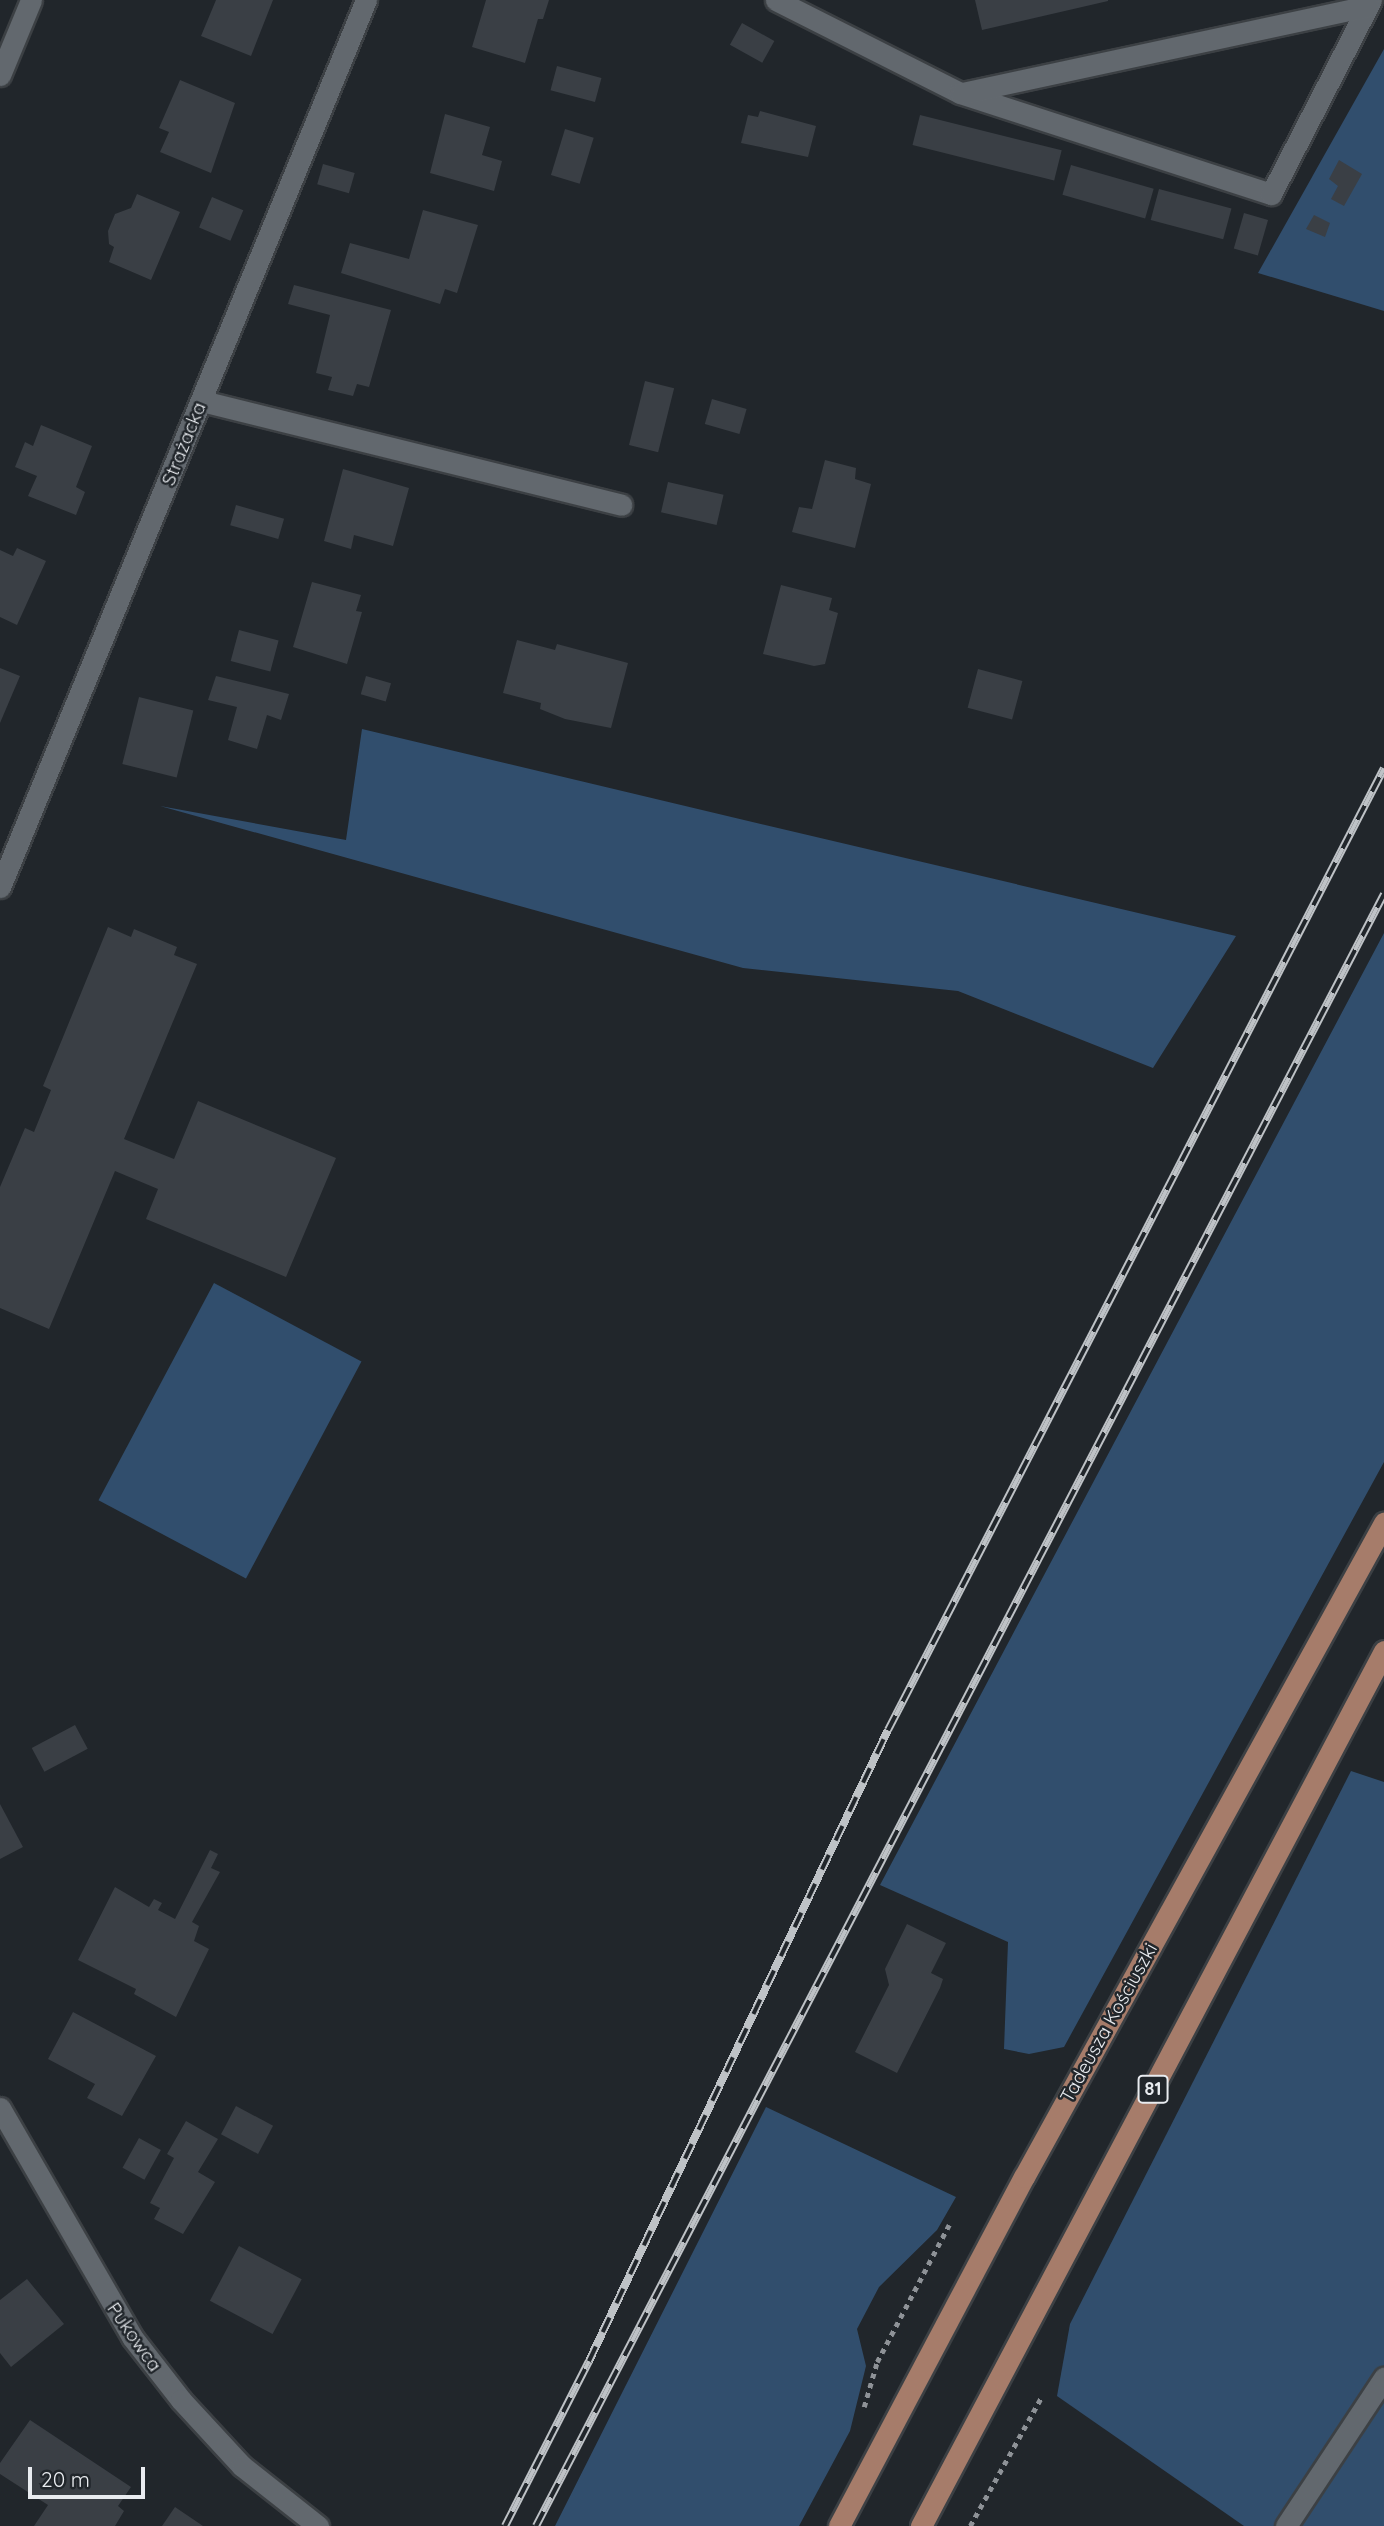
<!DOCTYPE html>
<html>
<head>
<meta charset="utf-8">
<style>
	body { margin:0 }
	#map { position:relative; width:1384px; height:2526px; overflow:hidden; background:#21262b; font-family:Quicksand,sans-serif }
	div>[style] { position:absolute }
	.green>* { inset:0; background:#314e6d; transform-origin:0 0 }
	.building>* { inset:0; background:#3a3f45; transform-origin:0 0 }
	.path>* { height:4.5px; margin-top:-2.25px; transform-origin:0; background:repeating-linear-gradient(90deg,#8e9297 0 5px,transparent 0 10px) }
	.roads { filter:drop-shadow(2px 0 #3c4044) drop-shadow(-2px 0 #3c4044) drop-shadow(0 2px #3c4044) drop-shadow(0 -2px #3c4044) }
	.minor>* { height:21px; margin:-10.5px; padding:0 10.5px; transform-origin:10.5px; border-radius:10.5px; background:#62686e }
	.major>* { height:21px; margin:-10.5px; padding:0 10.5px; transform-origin:10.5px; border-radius:10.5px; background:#a67c6a }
	.rail>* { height:8px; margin-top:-4px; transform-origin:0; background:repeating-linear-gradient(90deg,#21262b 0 16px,#bec2c6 0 32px); box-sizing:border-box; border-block:2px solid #bec2c6 }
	span { translate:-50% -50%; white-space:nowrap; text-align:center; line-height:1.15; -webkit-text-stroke:5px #21262b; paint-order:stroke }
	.shield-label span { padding:2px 5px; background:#21262b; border:2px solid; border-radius:5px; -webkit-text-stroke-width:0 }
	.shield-label { font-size:18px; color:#e9ecf0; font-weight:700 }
	.street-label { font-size:19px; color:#e9ecf0 }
	.scale { position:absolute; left:28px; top:2467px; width:117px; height:32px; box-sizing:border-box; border:4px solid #e9ecf0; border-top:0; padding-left:9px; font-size:21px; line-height:24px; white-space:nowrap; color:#e9ecf0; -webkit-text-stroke:5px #21262b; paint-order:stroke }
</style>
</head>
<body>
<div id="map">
	<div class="green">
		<i style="clip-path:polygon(1384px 49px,1384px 311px,1258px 273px)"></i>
		<i style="clip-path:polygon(362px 729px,744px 820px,1236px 936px,1153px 1068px,958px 991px,743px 968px,160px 806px,346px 840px)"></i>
		<i style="clip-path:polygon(1384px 933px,1384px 1462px,1064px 2047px,1029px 2054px,1004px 2049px,1008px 1942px,880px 1885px)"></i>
		<i style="left:214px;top:1283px;width:167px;height:246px;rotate:28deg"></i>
		<i style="clip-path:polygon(1351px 1771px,1384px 1782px,1384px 2526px,1244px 2526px,1057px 2396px,1070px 2324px)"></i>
		<i style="clip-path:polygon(766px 2107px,956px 2197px,937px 2230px,879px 2287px,857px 2329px,866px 2366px,850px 2431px,799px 2526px,555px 2526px)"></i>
	</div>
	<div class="building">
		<i style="clip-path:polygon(216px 0,273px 0,251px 56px,201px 36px)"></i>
		<i style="clip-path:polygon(486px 0,549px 0,543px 19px,538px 19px,525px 63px,472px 47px)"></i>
		<i style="clip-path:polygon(975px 0,1108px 0,1108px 1px,982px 30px)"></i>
		<i style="left:742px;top:23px;width:37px;height:25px;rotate:29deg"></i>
		<i style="left:557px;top:66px;width:46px;height:25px;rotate:15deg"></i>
		<i style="clip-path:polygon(180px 80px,235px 103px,211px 173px,160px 152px,169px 132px,159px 128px)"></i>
		<i style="clip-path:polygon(760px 111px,816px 126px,808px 157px,741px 143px,748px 115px,758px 117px)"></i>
		<i style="clip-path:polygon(445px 114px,490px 127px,482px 155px,502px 161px,494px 191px,430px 173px)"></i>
		<i style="left:920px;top:115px;width:146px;height:31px;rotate:14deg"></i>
		<i style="left:565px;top:129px;width:30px;height:48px;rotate:17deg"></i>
		<i style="clip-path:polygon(1339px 160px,1362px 174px,1344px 206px,1331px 199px,1338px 186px,1329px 179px)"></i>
		<i style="left:323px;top:164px;width:33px;height:21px;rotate:16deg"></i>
		<i style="left:1071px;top:165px;width:86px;height:31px;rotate:16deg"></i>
		<i style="left:1159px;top:189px;width:75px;height:32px;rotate:15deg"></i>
		<i style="clip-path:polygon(137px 194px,180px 212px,151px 280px,109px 262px,114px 247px,109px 244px,108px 231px,115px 214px,131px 208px)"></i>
		<i style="left:212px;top:197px;width:34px;height:33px;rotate:23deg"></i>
		<i style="clip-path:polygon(423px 210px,478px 225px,457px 293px,445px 289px,440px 304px,341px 273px,350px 243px,409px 259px)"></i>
		<i style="left:1244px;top:213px;width:25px;height:37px;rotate:16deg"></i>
		<i style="clip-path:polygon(1314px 215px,1330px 223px,1325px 237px,1306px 229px)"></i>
		<i style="clip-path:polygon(294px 285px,391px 310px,369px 387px,357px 384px,353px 396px,328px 390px,332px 377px,316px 373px,330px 315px,288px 304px)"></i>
		<i style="left:645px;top:381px;width:30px;height:66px;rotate:14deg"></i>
		<i style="left:712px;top:399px;width:36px;height:26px;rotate:16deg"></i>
		<i style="clip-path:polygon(41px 425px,92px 446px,76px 487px,85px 492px,76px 515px,28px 496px,37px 476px,15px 467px,25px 442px,33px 446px)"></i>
		<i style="clip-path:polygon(825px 460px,856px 468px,855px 479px,871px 484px,855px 548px,792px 532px,799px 507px,812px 509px)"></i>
		<i style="clip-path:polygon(343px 469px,409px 488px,393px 546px,354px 535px,351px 549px,324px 541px)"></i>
		<i style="left:668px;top:482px;width:57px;height:31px;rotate:13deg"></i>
		<i style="left:236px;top:505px;width:50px;height:21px;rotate:16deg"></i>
		<i style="clip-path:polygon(17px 548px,46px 561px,17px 625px,0 617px,0 550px,13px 556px)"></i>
		<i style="clip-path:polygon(312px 582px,361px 595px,356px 611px,362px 612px,347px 664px,293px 647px)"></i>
		<i style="clip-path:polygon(781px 585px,832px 598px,829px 610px,838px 613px,825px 664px,814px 666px,763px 654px)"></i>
		<i style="left:239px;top:630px;width:41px;height:32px;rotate:15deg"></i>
		<i style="clip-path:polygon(517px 640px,555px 650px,557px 644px,628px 663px,611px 728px,565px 719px,540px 709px,541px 703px,503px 693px)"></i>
		<i style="clip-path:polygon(0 668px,20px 676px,0 723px)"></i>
		<i style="left:978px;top:669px;width:46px;height:40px;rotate:15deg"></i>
		<i style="clip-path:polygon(216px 676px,289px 694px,281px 720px,267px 715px,257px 749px,228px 740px,237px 707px,208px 700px)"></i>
		<i style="left:366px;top:676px;width:26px;height:19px;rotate:16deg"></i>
		<i style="left:139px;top:697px;width:56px;height:69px;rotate:14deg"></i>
		<i style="clip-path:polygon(108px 927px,131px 937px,134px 929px,177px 947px,174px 955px,197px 964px,124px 1139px,174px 1159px,198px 1101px,336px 1158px,286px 1277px,146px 1219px,158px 1189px,115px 1171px,49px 1329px,0 1308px,0 1187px,25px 1128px,34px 1132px,51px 1090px,43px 1086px)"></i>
		<i style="left:75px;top:1725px;width:27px;height:49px;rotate:62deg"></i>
		<i style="clip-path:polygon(0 1804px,23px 1847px,0 1859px)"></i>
		<i style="clip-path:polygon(210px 1850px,218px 1854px,211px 1868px,220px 1872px,192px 1922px,199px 1926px,194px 1941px,209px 1949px,176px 2017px,134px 1994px,136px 1989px,78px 1960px,115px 1887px,149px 1907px,154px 1899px,162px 1903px,158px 1910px,175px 1919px)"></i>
		<i style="clip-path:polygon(907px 1924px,946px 1943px,931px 1973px,943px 1979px,940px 1988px,897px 2073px,855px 2052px,889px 1985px,885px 1969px)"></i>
		<i style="clip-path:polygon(73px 2012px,156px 2056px,122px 2116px,87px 2098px,95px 2084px,48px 2059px)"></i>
		<i style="left:236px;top:2106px;width:42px;height:32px;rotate:28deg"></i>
		<i style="clip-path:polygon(186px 2121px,218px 2139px,198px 2172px,215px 2182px,183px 2234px,154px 2219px,160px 2208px,150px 2203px,174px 2158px,167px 2154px)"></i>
		<i style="left:139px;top:2138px;width:25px;height:34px;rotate:29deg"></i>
		<i style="left:239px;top:2246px;width:71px;height:62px;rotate:28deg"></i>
		<i style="clip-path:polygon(27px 2279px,64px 2324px,11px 2367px,0 2353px,0 2300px)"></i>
		<i style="clip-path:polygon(30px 2420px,131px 2487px,118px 2506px,124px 2511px,115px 2526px,34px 2526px,48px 2505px,0 2474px,0 2463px)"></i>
		<i style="clip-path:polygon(175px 2507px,203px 2526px,162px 2526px)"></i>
	</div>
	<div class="path">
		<i style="left:864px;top:2407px;width:47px;rotate:-73.9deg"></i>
		<i style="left:877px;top:2362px;width:155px;rotate:-62.3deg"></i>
		<i style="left:970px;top:2526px;width:149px;rotate:-61deg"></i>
	</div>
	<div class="roads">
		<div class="minor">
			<i style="left:776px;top:0;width:206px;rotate:26.8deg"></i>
			<i style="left:960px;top:93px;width:327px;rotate:18deg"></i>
			<i style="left:1271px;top:194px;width:218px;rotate:-62.7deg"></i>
			<i style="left:0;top:75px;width:81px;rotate:-67.5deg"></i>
			<i style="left:962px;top:93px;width:415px;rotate:-12.1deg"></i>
			<i style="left:202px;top:401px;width:432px;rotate:13.9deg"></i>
			<i style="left:0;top:887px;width:960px;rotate:-67.58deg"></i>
			<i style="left:0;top:2108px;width:264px;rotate:60deg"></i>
			<i style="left:132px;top:2337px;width:80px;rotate:52.1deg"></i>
			<i style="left:181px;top:2400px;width:90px;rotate:47.3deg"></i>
			<i style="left:242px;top:2466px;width:97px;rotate:38.3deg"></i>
			<i style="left:1286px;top:2526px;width:178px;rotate:-56.5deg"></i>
		</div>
		<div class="major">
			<i style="left:839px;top:2526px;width:395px;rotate:-62.1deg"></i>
			<i style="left:1024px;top:2177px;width:747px;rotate:-61.17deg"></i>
			<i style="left:921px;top:2526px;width:990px;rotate:-62.11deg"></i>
		</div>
	</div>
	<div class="rail">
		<i style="left:505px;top:2526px;width:185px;rotate:-63deg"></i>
		<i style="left:589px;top:2361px;width:698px;rotate:-64.65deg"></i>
		<i style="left:888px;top:1730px;width:1082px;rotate:-62.72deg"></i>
		<i style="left:536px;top:2526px;width:1839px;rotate:-62.54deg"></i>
	</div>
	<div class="shield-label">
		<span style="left:1153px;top:2089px">81</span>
	</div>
	<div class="street-label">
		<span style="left:184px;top:444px;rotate:-68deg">Strażacka</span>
		<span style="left:1109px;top:2023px;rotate:-61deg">Tadeusza Kościuszki</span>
		<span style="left:134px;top:2337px;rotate:55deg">Pukowca</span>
	</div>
	<div class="scale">20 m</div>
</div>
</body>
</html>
